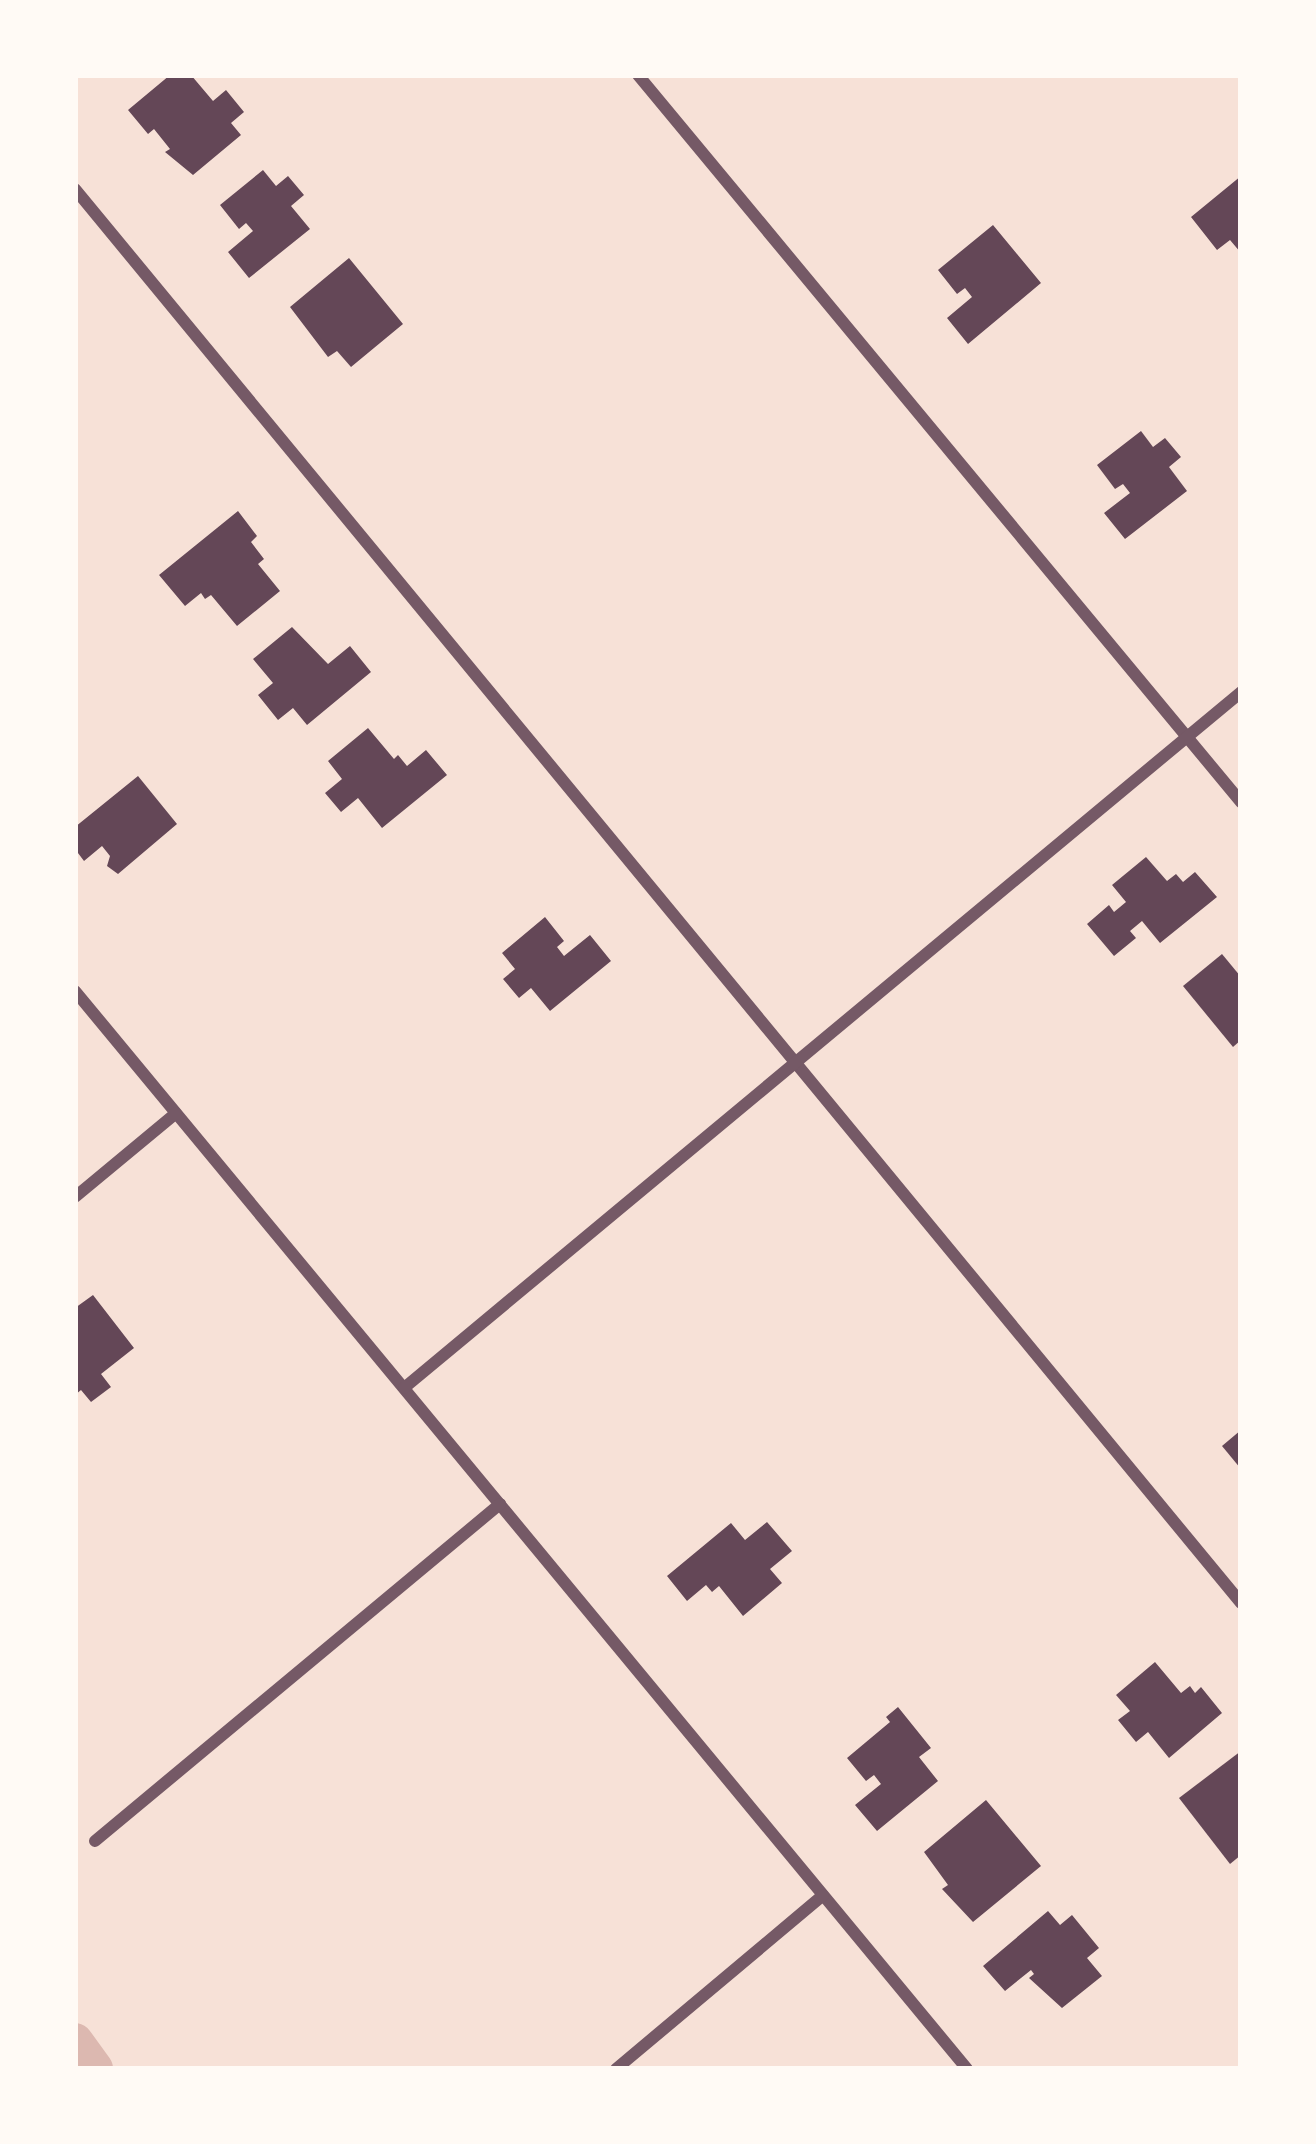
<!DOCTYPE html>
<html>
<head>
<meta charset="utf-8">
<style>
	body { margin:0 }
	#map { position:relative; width:1316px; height:2144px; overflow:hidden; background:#f7e1d7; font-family:"DejaVu Sans",sans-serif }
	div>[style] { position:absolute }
	.canal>* { height:36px; margin:-18px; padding:0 18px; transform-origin:18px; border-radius:18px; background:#dcb8b0 }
	.building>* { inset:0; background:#644757 }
	.minor>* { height:12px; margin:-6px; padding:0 6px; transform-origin:6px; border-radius:6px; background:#755966 }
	span { translate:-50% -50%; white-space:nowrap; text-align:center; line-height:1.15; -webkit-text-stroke:12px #fffaf5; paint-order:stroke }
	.frame { position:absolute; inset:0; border:78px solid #fffaf5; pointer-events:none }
</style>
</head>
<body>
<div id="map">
	<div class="canal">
		<i style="left:75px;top:2041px;width:34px;rotate:54deg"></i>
	</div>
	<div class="building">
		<i style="clip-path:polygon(170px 75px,191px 75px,213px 101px,226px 90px,244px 112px,231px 123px,241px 135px,193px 175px,165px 152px,170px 149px,154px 129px,148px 134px,128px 110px)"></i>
		<i style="clip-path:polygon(263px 170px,276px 186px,288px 176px,304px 195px,291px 206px,310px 229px,249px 278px,228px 252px,253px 231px,246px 223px,239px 229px,220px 205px)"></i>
		<i style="clip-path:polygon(1241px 176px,1241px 253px,1230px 240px,1217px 250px,1191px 217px)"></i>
		<i style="clip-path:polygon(993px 225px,1041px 283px,968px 344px,947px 318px,972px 297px,965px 288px,957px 294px,938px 270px)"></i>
		<i style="clip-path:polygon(349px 258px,403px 324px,351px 367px,337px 351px,328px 357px,290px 307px)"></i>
		<i style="clip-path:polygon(1141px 431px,1153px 447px,1165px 438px,1181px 457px,1169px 467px,1187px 491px,1125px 539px,1104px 513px,1130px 493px,1123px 484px,1115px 489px,1097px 465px)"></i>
		<i style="clip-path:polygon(238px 511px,257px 536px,251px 542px,264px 559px,258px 564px,280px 591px,237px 626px,211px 595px,205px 599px,201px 593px,185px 606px,159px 575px)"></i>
		<i style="clip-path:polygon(292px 627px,328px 664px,350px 646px,371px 672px,307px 725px,293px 708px,278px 720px,258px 695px,273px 683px,253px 659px)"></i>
		<i style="clip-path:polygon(368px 728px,394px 759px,398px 755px,407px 766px,426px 750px,447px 775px,382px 828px,358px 798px,341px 812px,325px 793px,342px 779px,328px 761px)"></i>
		<i style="clip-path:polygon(138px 776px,177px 824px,118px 874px,107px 866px,110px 856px,102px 846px,84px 861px,75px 849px,75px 827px)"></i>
		<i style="clip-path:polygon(1146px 857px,1167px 881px,1176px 874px,1183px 882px,1195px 872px,1217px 897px,1160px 943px,1142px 921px,1130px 931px,1136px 938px,1114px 956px,1087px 924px,1109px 905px,1114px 912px,1126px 902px,1112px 885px)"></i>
		<i style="clip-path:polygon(545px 917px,564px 941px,557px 947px,564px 956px,590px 935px,611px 961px,550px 1011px,531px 988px,519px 998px,503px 979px,515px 969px,502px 953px)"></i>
		<i style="clip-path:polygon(1222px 954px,1241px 977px,1241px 1040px,1233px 1047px,1183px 986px)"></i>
		<i style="clip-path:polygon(93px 1295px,134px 1348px,101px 1374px,111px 1387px,91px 1402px,81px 1390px,75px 1395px,75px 1308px)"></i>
		<i style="clip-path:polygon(1241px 1430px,1241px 1469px,1222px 1446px)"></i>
		<i style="clip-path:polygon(767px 1522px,792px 1551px,770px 1569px,782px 1583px,743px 1616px,719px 1586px,712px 1592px,706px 1585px,687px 1601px,667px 1576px,731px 1523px,745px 1540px)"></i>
		<i style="clip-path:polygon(1155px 1662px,1181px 1693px,1190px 1686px,1195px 1693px,1201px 1687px,1222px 1713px,1169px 1758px,1148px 1732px,1136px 1742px,1118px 1720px,1130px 1711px,1116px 1695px)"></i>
		<i style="clip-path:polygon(898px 1707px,931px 1748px,919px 1757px,938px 1781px,877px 1831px,855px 1805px,881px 1784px,874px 1775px,866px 1781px,847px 1758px,890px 1722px,886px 1717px)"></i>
		<i style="clip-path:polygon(1241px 1751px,1241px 1855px,1230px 1864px,1179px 1798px)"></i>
		<i style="clip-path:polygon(986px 1800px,1041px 1866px,973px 1922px,942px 1889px,948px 1885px,924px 1852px)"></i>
		<i style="clip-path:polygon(1048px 1911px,1060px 1925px,1072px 1915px,1099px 1948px,1087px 1958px,1102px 1976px,1062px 2008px,1029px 1978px,1034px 1974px,1031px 1970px,1005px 1991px,983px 1966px)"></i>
	</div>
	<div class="minor">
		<i style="left:638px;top:75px;width:945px;rotate:50.33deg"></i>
		<i style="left:75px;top:189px;width:1833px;rotate:50.49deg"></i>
		<i style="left:75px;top:991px;width:1399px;rotate:50.39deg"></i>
		<i style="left:75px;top:1197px;width:131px;rotate:-39.7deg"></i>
		<i style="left:404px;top:1388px;width:1089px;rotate:-39.74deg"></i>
		<i style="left:95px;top:1841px;width:527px;rotate:-39.76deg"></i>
		<i style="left:616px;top:2069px;width:270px;rotate:-40deg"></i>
	</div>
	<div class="frame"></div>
</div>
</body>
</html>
